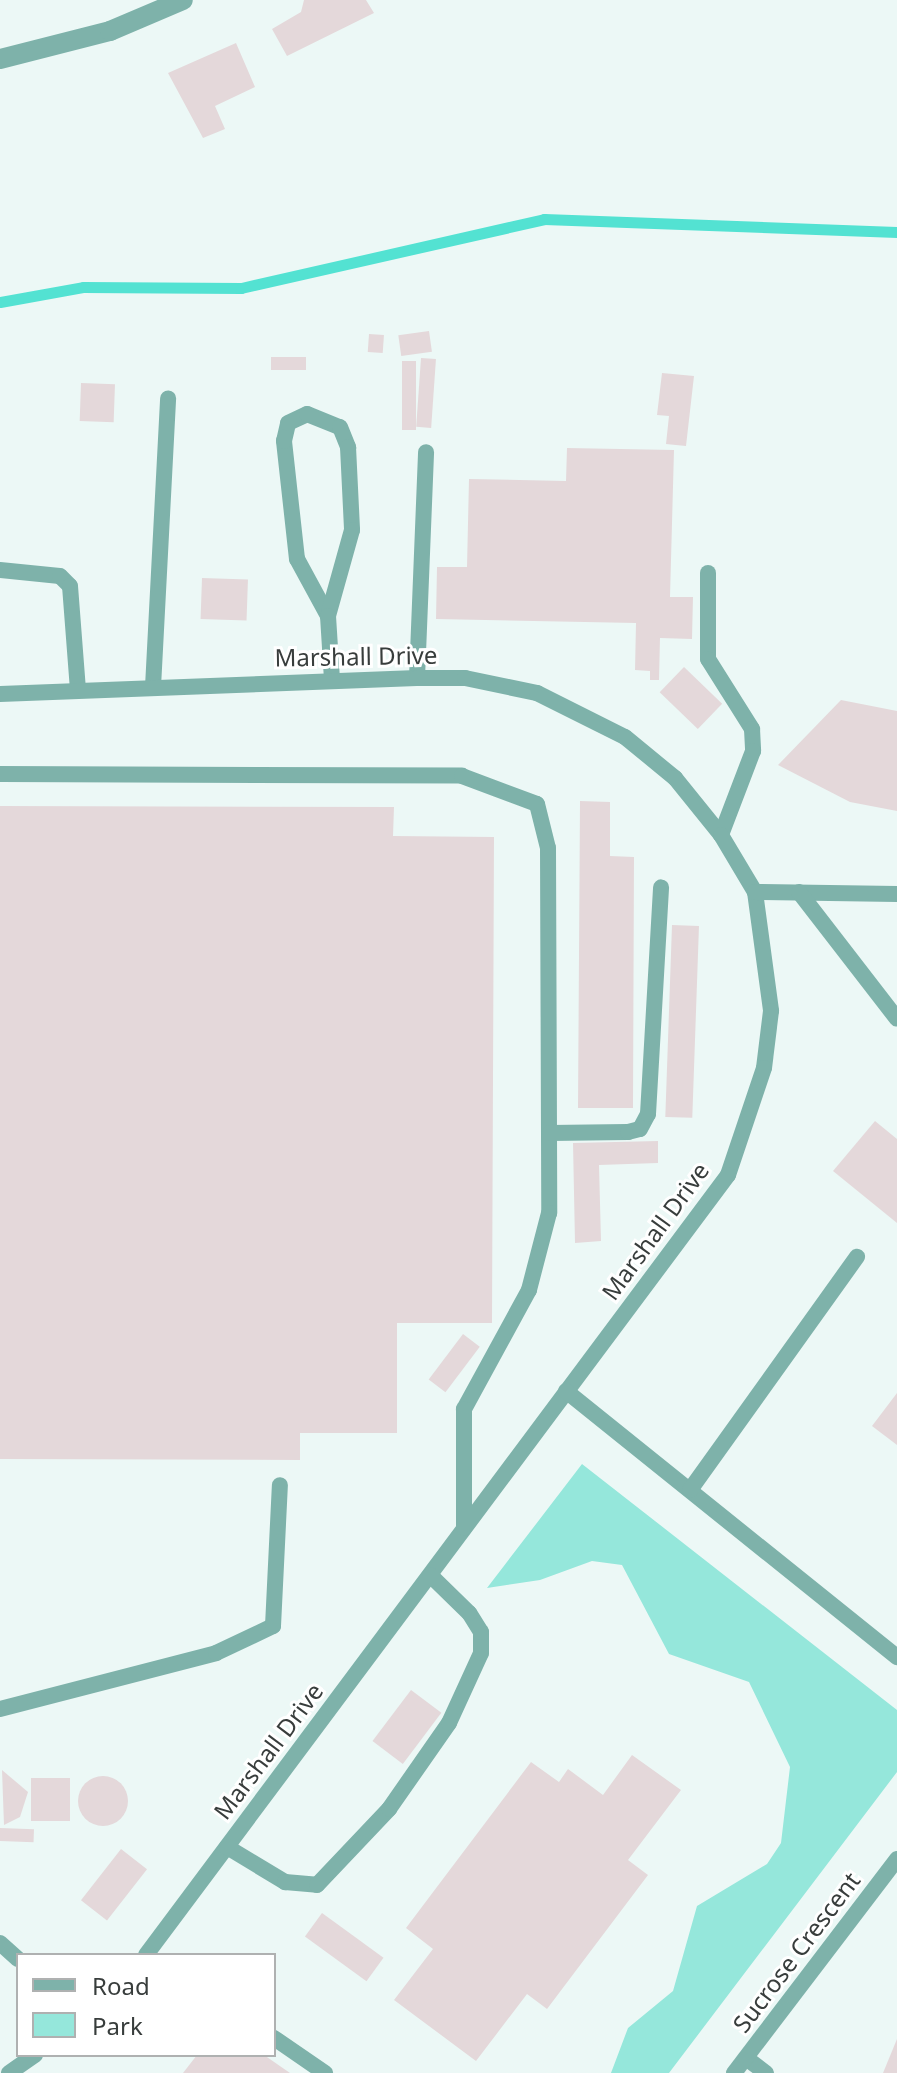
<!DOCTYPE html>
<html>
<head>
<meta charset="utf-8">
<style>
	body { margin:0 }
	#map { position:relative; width:897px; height:2073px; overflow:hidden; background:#ecf8f6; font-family:"Noto Sans",sans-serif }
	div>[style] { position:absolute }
	.green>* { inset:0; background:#95e7db }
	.stream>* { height:11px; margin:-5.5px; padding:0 5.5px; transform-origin:5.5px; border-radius:5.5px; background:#53e2d2 }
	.building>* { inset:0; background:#e4d8da; transform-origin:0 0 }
	.round { border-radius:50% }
	.lane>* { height:16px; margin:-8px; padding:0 8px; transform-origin:8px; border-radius:8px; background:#7eb2aa }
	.street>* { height:20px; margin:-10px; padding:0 10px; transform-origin:10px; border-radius:10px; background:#7eb2aa }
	span { translate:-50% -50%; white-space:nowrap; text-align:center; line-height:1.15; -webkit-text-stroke:6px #fff; paint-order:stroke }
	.street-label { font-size:24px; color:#383d3c }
	.legend { position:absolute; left:16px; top:1953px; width:260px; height:104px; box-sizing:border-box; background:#fff; border:2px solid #afb1b1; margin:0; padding:10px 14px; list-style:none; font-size:24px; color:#383d3c }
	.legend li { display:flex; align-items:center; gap:16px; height:40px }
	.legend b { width:40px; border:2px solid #afb1b1 }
</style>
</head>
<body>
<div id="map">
	<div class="green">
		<i style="clip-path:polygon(582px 1464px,897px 1710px,897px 1772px,669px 2073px,611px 2073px,628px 2028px,673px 1991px,697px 1906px,767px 1864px,781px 1843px,790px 1767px,749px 1682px,669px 1654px,622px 1565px,592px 1561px,540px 1580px,487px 1588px)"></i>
	</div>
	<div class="stream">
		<i style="left:0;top:302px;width:84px;rotate:-10.2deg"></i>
		<i style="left:83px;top:287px;width:158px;rotate:0.4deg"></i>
		<i style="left:241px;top:288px;width:311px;rotate:-12.8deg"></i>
		<i style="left:544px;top:219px;width:353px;rotate:2.1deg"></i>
	</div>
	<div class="building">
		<i style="clip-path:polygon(304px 0,366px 0,374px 13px,287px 56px,272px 29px,301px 12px)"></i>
		<i style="clip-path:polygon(236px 43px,255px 87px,215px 106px,225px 129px,203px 138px,168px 73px)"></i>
		<i style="left:429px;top:331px;width:21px;height:31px;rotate:82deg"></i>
		<i style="left:369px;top:334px;width:15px;height:18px;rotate:4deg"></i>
		<i style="left:306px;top:357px;width:13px;height:35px;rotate:90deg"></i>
		<i style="left:421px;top:358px;width:15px;height:69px;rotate:4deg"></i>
		<i style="left:402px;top:361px;width:14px;height:69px"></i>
		<i style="clip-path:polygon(662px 373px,694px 376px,686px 446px,666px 444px,669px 416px,657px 415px)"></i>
		<i style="left:81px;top:383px;width:34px;height:38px;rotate:2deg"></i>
		<i style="clip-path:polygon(567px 448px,674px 450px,670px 597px,693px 597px,692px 639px,660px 638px,659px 680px,650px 680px,650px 671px,635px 670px,636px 623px,436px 619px,437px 567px,467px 567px,469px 479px,566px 481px)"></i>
		<i style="left:202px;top:578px;width:46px;height:41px;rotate:2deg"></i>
		<i style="left:684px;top:667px;width:53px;height:35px;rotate:44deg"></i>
		<i style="clip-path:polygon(841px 700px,897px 711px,897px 811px,850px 802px,778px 765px)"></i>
		<i style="clip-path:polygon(580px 801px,610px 802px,610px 856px,634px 857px,633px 1108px,578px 1108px)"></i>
		<i style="clip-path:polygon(0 806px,394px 807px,393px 836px,494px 837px,492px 1323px,397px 1323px,397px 1433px,300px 1433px,300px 1460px,0 1459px)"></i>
		<i style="left:672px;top:925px;width:27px;height:192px;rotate:2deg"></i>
		<i style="clip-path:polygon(875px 1121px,897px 1139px,897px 1223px,833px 1171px)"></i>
		<i style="clip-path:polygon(658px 1141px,658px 1163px,599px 1165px,601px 1241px,575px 1243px,573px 1143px)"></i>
		<i style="left:463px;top:1334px;width:21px;height:57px;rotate:37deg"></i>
		<i style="clip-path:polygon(897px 1393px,897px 1445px,872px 1426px)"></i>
		<i style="left:411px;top:1690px;width:38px;height:64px;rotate:37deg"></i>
		<i style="clip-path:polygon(632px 1755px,681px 1790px,628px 1860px,648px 1875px,547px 2009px,527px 1994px,476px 2061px,394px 2000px,433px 1949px,406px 1928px,531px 1762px,559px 1782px,568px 1769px,603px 1795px)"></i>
		<i style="clip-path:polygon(2px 1770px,28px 1792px,20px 1817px,4px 1825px)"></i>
		<i class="round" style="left:78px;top:1776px;width:50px;height:50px"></i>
		<i style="left:31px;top:1778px;width:39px;height:43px"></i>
		<i style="left:0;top:1828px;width:34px;height:13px;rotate:2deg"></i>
		<i style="left:121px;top:1849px;width:33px;height:65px;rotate:38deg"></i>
		<i style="left:322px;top:1913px;width:76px;height:29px;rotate:36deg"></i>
		<i style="clip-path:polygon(897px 2039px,897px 2073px,883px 2073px)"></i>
		<i style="clip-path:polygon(197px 2055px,264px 2055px,290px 2073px,183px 2073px)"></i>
	</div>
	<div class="lane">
		<i style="left:0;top:570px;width:60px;rotate:5.7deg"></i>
		<i style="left:60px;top:576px;width:14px;rotate:45deg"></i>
		<i style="left:70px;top:586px;width:104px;rotate:85.6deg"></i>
		<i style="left:708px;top:573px;width:86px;rotate:90deg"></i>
		<i style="left:708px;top:659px;width:83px;rotate:57.8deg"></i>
		<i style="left:752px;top:729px;width:22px;rotate:87deg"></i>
		<i style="left:753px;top:751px;width:90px;rotate:110.9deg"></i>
		<i style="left:328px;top:616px;width:65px;rotate:-118.5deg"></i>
		<i style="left:297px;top:559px;width:119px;rotate:-96.3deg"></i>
		<i style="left:284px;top:441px;width:18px;rotate:-77deg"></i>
		<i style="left:288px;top:423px;width:21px;rotate:-25deg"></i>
		<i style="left:307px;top:414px;width:35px;rotate:22deg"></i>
		<i style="left:340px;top:427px;width:22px;rotate:68deg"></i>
		<i style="left:348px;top:447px;width:83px;rotate:87.2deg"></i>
		<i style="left:352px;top:530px;width:89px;rotate:105.6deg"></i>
		<i style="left:328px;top:616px;width:64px;rotate:86.4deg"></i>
		<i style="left:417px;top:678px;width:226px;rotate:-87.7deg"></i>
		<i style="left:153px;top:687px;width:289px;rotate:-87deg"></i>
		<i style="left:0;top:694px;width:417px;rotate:-2.2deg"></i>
		<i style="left:417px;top:678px;width:48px"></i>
		<i style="left:465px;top:678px;width:74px;rotate:11.8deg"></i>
		<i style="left:537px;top:693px;width:98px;rotate:26.6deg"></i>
		<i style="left:625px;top:737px;width:65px;rotate:39.4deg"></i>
		<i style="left:675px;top:778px;width:73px;rotate:51.1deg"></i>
		<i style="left:721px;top:835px;width:66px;rotate:59.2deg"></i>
		<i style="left:755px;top:892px;width:120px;rotate:82.3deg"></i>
		<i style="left:771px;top:1011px;width:57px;rotate:97deg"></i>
		<i style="left:764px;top:1068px;width:113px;rotate:108.6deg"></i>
		<i style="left:728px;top:1175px;width:973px;rotate:126.73deg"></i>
		<i style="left:0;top:774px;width:462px;rotate:0.2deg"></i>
		<i style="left:462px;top:776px;width:80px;rotate:20.5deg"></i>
		<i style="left:537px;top:804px;width:45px;rotate:76deg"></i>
		<i style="left:548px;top:848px;width:365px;rotate:89.8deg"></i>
		<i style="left:549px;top:1213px;width:80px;rotate:104.6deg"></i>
		<i style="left:529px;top:1290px;width:136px;rotate:118.6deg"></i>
		<i style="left:464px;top:1409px;width:119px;rotate:90deg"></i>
		<i style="left:755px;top:892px;width:142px;rotate:0.8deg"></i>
		<i style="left:799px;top:892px;width:160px;rotate:52.3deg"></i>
		<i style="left:550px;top:1133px;width:78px;rotate:-0.7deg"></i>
		<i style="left:628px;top:1132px;width:12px;rotate:-14deg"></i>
		<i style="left:640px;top:1129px;width:17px;rotate:-62deg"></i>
		<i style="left:648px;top:1114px;width:227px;rotate:-86.7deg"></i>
		<i style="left:566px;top:1391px;width:425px;rotate:38.8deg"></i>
		<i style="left:690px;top:1490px;width:287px;rotate:-54.4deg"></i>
		<i style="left:0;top:1709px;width:223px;rotate:-14.5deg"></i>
		<i style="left:216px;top:1653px;width:63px;rotate:-25.3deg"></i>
		<i style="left:273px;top:1626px;width:141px;rotate:-87.2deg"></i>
		<i style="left:227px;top:1847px;width:68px;rotate:31.1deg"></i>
		<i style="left:285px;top:1882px;width:32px;rotate:5deg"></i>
		<i style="left:317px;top:1885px;width:105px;rotate:-46.5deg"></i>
		<i style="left:389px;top:1809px;width:105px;rotate:-55.1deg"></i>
		<i style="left:449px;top:1723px;width:77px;rotate:-65.4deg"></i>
		<i style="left:481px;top:1653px;width:21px;rotate:-90deg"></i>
		<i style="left:481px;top:1632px;width:22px;rotate:-122deg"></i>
		<i style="left:469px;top:1613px;width:54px;rotate:-135.7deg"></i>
		<i style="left:0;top:1943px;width:24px;rotate:42deg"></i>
		<i style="left:274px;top:2038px;width:62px;rotate:34.5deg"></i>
		<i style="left:746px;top:2058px;width:25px;rotate:37deg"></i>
		<i style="left:9px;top:2073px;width:32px;rotate:-35deg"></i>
		<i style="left:734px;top:2073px;width:269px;rotate:-52.7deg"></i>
	</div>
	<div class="street">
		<i style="left:0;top:59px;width:114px;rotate:-14.3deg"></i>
		<i style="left:110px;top:31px;width:79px;rotate:-23deg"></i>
	</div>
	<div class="street-label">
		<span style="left:356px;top:656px;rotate:-1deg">Marshall Drive</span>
		<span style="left:655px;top:1231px;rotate:-54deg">Marshall Drive</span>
		<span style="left:268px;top:1751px;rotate:-53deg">Marshall Drive</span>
		<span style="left:796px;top:1952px;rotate:-53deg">Sucrose Crescent</span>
	</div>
	<ul class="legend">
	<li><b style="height:10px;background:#7eb2aa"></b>Road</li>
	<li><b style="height:22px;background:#95e7db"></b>Park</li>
	</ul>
</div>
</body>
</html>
